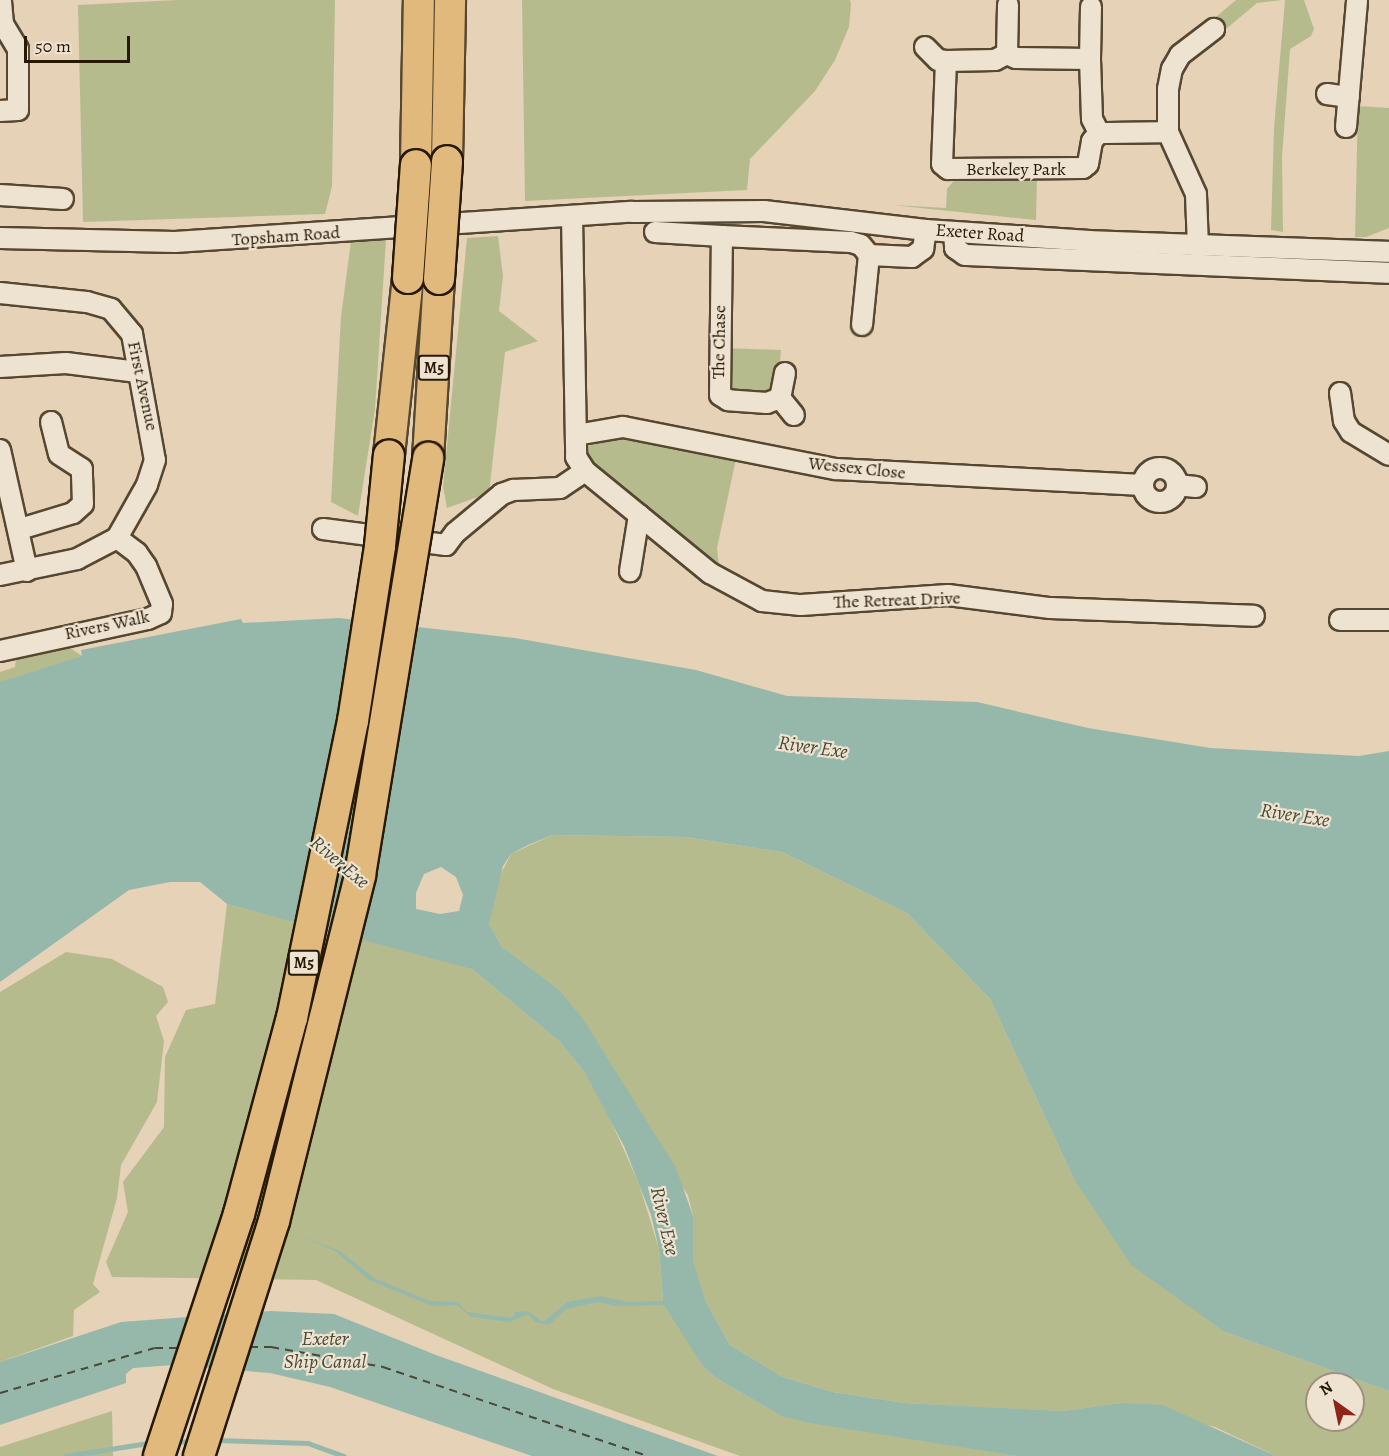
<!DOCTYPE html>
<html>
<head>
<meta charset="utf-8">
<style>
	body { margin:0 }
	#map { position:relative; width:1389px; height:1456px; overflow:hidden; background:#e5d2b7; font-family:Alegreya,serif }
	div>[style] { position:absolute }
	.green>* { inset:0; background:#b6bb8d }
	.water>* { inset:0; background:#96b8aa }
	.stream>* { height:4.5px; margin:-2.25px; padding:0 2.25px; transform-origin:2.25px; border-radius:2.25px; background:#96b8aa }
	.ferry>* { height:1.5px; margin-top:-0.75px; transform-origin:0; background:repeating-linear-gradient(90deg,#484936 0 8px,transparent 0 14px) }
	.roads { filter:drop-shadow(2px 0 #564731) drop-shadow(-2px 0 #564731) drop-shadow(0 2px #564731) drop-shadow(0 -2px #564731) }
	.minor>* { height:20px; margin:-10px; padding:0 10px; transform-origin:10px; border-radius:10px; background:#eee2d0 }
	.minor>.ring { margin:-10px; padding:0; box-sizing:content-box; background:none; border:20px solid #eee2d0; border-radius:50% }
	.highway>* { height:30px; margin:-15px; padding:0 15px; transform-origin:15px; border-radius:15px; background:#e2b97c }
	.bridges { filter:drop-shadow(2px 0 #271904) drop-shadow(-2px 0 #271904) drop-shadow(0 2px #271904) drop-shadow(0 -2px #271904) }
	.highway-bridge>* { height:30px; margin:-15px; padding:0 15px; transform-origin:15px; border-radius:15px; background:#e2b97c }
	span { translate:-50% -50%; white-space:nowrap; text-align:center; line-height:1.15; -webkit-text-stroke:4.5px #eee2d0; paint-order:stroke }
	.shield-label span { padding:2px 4px; background:#eee2d0; border:2px solid; border-radius:4px; -webkit-text-stroke-width:0 }
	.shield-label { font-size:16px; color:#271904; font-weight:700 }
	.street-label { font-size:18px; color:#271904 }
	.water-label { font-size:20px; color:#484936; font-style:italic }
	.north { position:absolute; left:1305px; top:1372px; width:60px; height:60px; box-sizing:border-box; background:#eee2d0; border:2px solid #9e927e; border-radius:50%; rotate:327deg; font-size:16px; font-weight:700; line-height:24px; text-align:center; color:#271904 }
	.north::after { content:''; display:block; margin:auto; width:21px; height:27px; background:#8f2418; clip-path:polygon(50% 0,100% 100%,50% 72%,0 100%) }
	.scale { position:absolute; left:24px; top:36px; width:106px; height:27px; box-sizing:border-box; border:3px solid #271904; border-top:0; padding-left:8px; font-size:18px; line-height:21px; white-space:nowrap; color:#271904; -webkit-text-stroke:4px #eee2d0; paint-order:stroke }
</style>
</head>
<body>
<div id="map">
	<div class="green">
		<i style="clip-path:polygon(177px 0,335px 0,332px 186px,325px 214px,83px 222px,78px 5px)"></i>
		<i style="clip-path:polygon(522px 0,850px 0,851px 4px,849px 27px,835px 60px,815px 91px,750px 159px,747px 190px,525px 201px)"></i>
		<i style="clip-path:polygon(1236px 0,1282px 0,1257px 3px,1219px 35px,1210px 22px)"></i>
		<i style="clip-path:polygon(1285px 0,1304px 0,1314px 29px,1311px 36px,1290px 49px,1282px 157px,1283px 232px,1271px 230px,1274px 128px)"></i>
		<i style="clip-path:polygon(1358px 106px,1389px 108px,1389px 228px,1366px 237px,1355px 237px)"></i>
		<i style="clip-path:polygon(959px 174px,1037px 176px,1036px 220px,892px 205px,946px 208px,947px 189px)"></i>
		<i style="clip-path:polygon(498px 236px,503px 276px,499px 311px,538px 341px,505px 352px,489px 493px,447px 508px,443px 487px,467px 238px)"></i>
		<i style="clip-path:polygon(386px 240px,375px 409px,358px 516px,331px 502px,341px 317px,351px 241px)"></i>
		<i style="clip-path:polygon(724px 348px,781px 350px,778px 386px,765px 398px,734px 397px,722px 384px)"></i>
		<i style="clip-path:polygon(628px 436px,737px 454px,717px 548px,719px 565px,708px 559px,585px 457px,588px 446px)"></i>
		<i style="clip-path:polygon(66px 645px,82px 656px,0 755px,0 672px,15px 667px,16px 658px)"></i>
		<i style="clip-path:polygon(evenodd,552px 835px,685px 837px,782px 852px,907px 913px,990px 999px,1074px 1179px,1225px 1332px,1389px 1391px,1389px 1456px,1276px 1456px,1215px 1427px,1120px 1403px,1064px 1411px,997px 1408px,905px 1403px,833px 1392px,783px 1377px,730px 1345px,706px 1302px,692px 1261px,693px 1216px,688px 1195px,528px 969px,502px 947px,489px 924px,495px 885px,511px 854px,552px 835px,1317px 1384px,1353px 1384px,1353px 1420px,1317px 1420px,1317px 1384px)"></i>
		<i style="clip-path:polygon(227px 904px,455px 962px,472px 969px,560px 1042px,585px 1073px,607px 1112px,639px 1184px,659px 1249px,663px 1301px,702px 1365px,716px 1378px,781px 1416px,1016px 1456px,740px 1456px,553px 1389px,316px 1280px,112px 1277px,106px 1262px,128px 1212px,123px 1182px,164px 1127px,165px 1057px,186px 1010px,215px 1004px)"></i>
		<i style="clip-path:polygon(66px 952px,112px 959px,163px 987px,168px 1002px,156px 1016px,164px 1041px,157px 1102px,121px 1165px,117px 1198px,93px 1284px,100px 1292px,74px 1310px,73px 1336px,0 1362px,0 992px)"></i>
		<i style="clip-path:polygon(112px 1411px,113px 1456px,0 1456px,0 1447px)"></i>
	</div>
	<div class="water">
		<i style="clip-path:polygon(evenodd,339px 618px,515px 638px,696px 670px,787px 696px,977px 702px,1088px 728px,1210px 748px,1359px 756px,1389px 751px,1389px 1391px,1225px 1332px,1131px 1265px,1074px 1179px,990px 999px,907px 913px,782px 852px,685px 837px,552px 835px,528px 845px,511px 854px,503px 866px,489px 924px,502px 947px,558px 989px,583px 1019px,676px 1168px,693px 1216px,693px 1261px,706px 1302px,730px 1345px,783px 1377px,833px 1392px,905px 1403px,1063px 1411px,1120px 1403px,1163px 1405px,1276px 1456px,1016px 1456px,810px 1423px,781px 1416px,716px 1378px,702px 1365px,664px 1305px,615px 1306px,598px 1302px,566px 1309px,549px 1325px,535px 1322px,528px 1314px,509px 1322px,471px 1317px,457px 1305px,432px 1306px,369px 1280px,335px 1251px,295px 1234px,340px 1251px,374px 1278px,430px 1301px,458px 1302px,467px 1312px,512px 1318px,515px 1312px,528px 1311px,543px 1322px,567px 1302px,600px 1296px,628px 1302px,663px 1301px,659px 1249px,651px 1215px,624px 1146px,585px 1073px,560px 1042px,472px 969px,227px 904px,200px 882px,170px 882px,129px 890px,0 982px,0 682px,82px 656px,81px 650px,241px 619px,243px 623px,339px 618px,441px 867px,456px 877px,463px 895px,459px 911px,440px 914px,416px 909px,416px 893px,424px 874px,441px 867px)"></i>
		<i style="clip-path:polygon(271px 1311px,334px 1314px,436px 1355px,718px 1456px,532px 1456px,330px 1387px,270px 1373px,173px 1365px,133px 1368px,126px 1374px,126px 1383px,0 1425px,0 1362px,121px 1322px)"></i>
	</div>
	<div class="stream">
		<i style="left:216px;top:1440px;width:92px;rotate:1.9deg"></i>
		<i style="left:308px;top:1443px;width:38px;rotate:20deg"></i>
		<i style="left:174px;top:1442px;width:19px;rotate:-3deg"></i>
		<i style="left:65px;top:1456px;width:84px;rotate:-8.9deg"></i>
	</div>
	<div class="ferry">
		<i style="left:250px;top:1347px;width:21px"></i>
		<i style="left:271px;top:1347px;width:114px;rotate:10.1deg"></i>
		<i style="left:383px;top:1367px;width:280px;rotate:18.6deg"></i>
		<i style="left:0;top:1393px;width:161px;rotate:-16.2deg"></i>
		<i style="left:155px;top:1348px;width:24px"></i>
	</div>
	<div class="roads">
		<div class="minor">
			<i style="left:925px;top:47px;width:18px;rotate:45deg"></i>
			<i style="left:938px;top:60px;width:8px;rotate:7deg"></i>
			<i style="left:946px;top:61px;width:49px;rotate:-1.2deg"></i>
			<i style="left:995px;top:60px;width:13px;rotate:-27deg"></i>
			<i style="left:1007px;top:54px;width:10px;rotate:24deg"></i>
			<i style="left:1016px;top:58px;width:74px;rotate:0.8deg"></i>
			<i style="left:1090px;top:59px;width:60px;rotate:88.1deg"></i>
			<i style="left:1092px;top:119px;width:16px;rotate:63deg"></i>
			<i style="left:1007px;top:54px;width:49px;rotate:-88.8deg"></i>
			<i style="left:1090px;top:59px;width:52px;rotate:-88.9deg"></i>
			<i style="left:946px;top:61px;width:103px;rotate:92.2deg"></i>
			<i style="left:942px;top:164px;width:8px;rotate:40deg"></i>
			<i style="left:948px;top:169px;width:135px;rotate:-0.4deg"></i>
			<i style="left:1083px;top:168px;width:6px;rotate:-39deg"></i>
			<i style="left:1088px;top:164px;width:23px;rotate:-80deg"></i>
			<i style="left:1092px;top:141px;width:11px;rotate:-49deg"></i>
			<i style="left:1099px;top:133px;width:69px;rotate:-0.8deg"></i>
			<i style="left:1327px;top:94px;width:22px;rotate:8deg"></i>
			<i style="left:0;top:111px;width:18px;rotate:-3deg"></i>
			<i style="left:18px;top:110px;width:61px;rotate:-90deg"></i>
			<i style="left:18px;top:49px;width:29px;rotate:-121deg"></i>
			<i style="left:3px;top:24px;width:24px;rotate:-95deg"></i>
			<i style="left:1346px;top:127px;width:127px;rotate:-85deg"></i>
			<i style="left:0;top:195px;width:63px;rotate:3.6deg"></i>
			<i style="left:572px;top:216px;width:241px;rotate:89deg"></i>
			<i style="left:576px;top:457px;width:17px;rotate:57deg"></i>
			<i style="left:585px;top:471px;width:70px;rotate:39.2deg"></i>
			<i style="left:639px;top:515px;width:57px;rotate:99.1deg"></i>
			<i style="left:655px;top:232px;width:67px;rotate:3.4deg"></i>
			<i style="left:954px;top:232px;width:16px;rotate:86deg"></i>
			<i style="left:955px;top:248px;width:12px;rotate:35deg"></i>
			<i style="left:965px;top:255px;width:424px;rotate:2.4deg"></i>
			<i style="left:0;top:238px;width:175px;rotate:1.3deg"></i>
			<i style="left:175px;top:242px;width:458px;rotate:-3.8deg"></i>
			<i style="left:632px;top:212px;width:132px;rotate:-0.4deg"></i>
			<i style="left:764px;top:211px;width:163px;rotate:6.7deg"></i>
			<i style="left:926px;top:230px;width:164px;rotate:3.8deg"></i>
			<i style="left:1090px;top:241px;width:299px;rotate:2.1deg"></i>
			<i style="left:1198px;top:247px;width:53px;rotate:-92.2deg"></i>
			<i style="left:1196px;top:194px;width:68px;rotate:-114.3deg"></i>
			<i style="left:1168px;top:132px;width:43px;rotate:-90deg"></i>
			<i style="left:1168px;top:89px;width:20px;rotate:-79deg"></i>
			<i style="left:1172px;top:69px;width:16px;rotate:-60deg"></i>
			<i style="left:1180px;top:55px;width:43px;rotate:-37.4deg"></i>
			<i style="left:0;top:293px;width:87px;rotate:5.9deg"></i>
			<i style="left:87px;top:302px;width:25px;rotate:16deg"></i>
			<i style="left:111px;top:309px;width:33px;rotate:50deg"></i>
			<i style="left:132px;top:334px;width:128px;rotate:79.7deg"></i>
			<i style="left:155px;top:460px;width:26px;rotate:108deg"></i>
			<i style="left:147px;top:485px;width:61px;rotate:119.5deg"></i>
			<i style="left:862px;top:325px;width:70px;rotate:-84.3deg"></i>
			<i style="left:0;top:367px;width:66px;rotate:-3.5deg"></i>
			<i style="left:66px;top:363px;width:72px;rotate:7.2deg"></i>
			<i style="left:785px;top:373px;width:25px;rotate:101deg"></i>
			<i style="left:780px;top:398px;width:14px;rotate:159deg"></i>
			<i style="left:767px;top:403px;width:39px;rotate:-176deg"></i>
			<i style="left:728px;top:400px;width:9px;rotate:-148deg"></i>
			<i style="left:720px;top:395px;width:159px;rotate:-89.3deg"></i>
			<i style="left:722px;top:236px;width:129px;rotate:2.7deg"></i>
			<i style="left:851px;top:242px;width:10px;rotate:17deg"></i>
			<i style="left:861px;top:245px;width:13px;rotate:51deg"></i>
			<i style="left:869px;top:255px;width:43px;rotate:2.7deg"></i>
			<i style="left:912px;top:257px;width:14px;rotate:-36deg"></i>
			<i style="left:923px;top:249px;width:19px;rotate:-81deg"></i>
			<i style="left:1340px;top:393px;width:28px;rotate:82deg"></i>
			<i style="left:1344px;top:421px;width:13px;rotate:58deg"></i>
			<i style="left:1351px;top:432px;width:44px;rotate:31.2deg"></i>
			<i style="left:780px;top:398px;width:22px;rotate:51deg"></i>
			<i style="left:576px;top:435px;width:48px;rotate:-9.7deg"></i>
			<i style="left:623px;top:427px;width:217px;rotate:11.2deg"></i>
			<i style="left:836px;top:469px;width:307px;rotate:3deg"></i>
			<i style="left:0;top:450px;width:124px;rotate:77.4deg"></i>
			<i class="ring" style="left:1143px;top:468px;width:14px;height:14px"></i>
			<i style="left:1177px;top:485px;width:19px;rotate:6deg"></i>
			<i style="left:639px;top:515px;width:92px;rotate:39.2deg"></i>
			<i style="left:710px;top:573px;width:59px;rotate:28.3deg"></i>
			<i style="left:762px;top:601px;width:39px;rotate:6deg"></i>
			<i style="left:801px;top:605px;width:147px;rotate:-3.9deg"></i>
			<i style="left:948px;top:595px;width:103px;rotate:7.3deg"></i>
			<i style="left:1050px;top:608px;width:204px;rotate:2.2deg"></i>
			<i style="left:20px;top:529px;width:55px;rotate:-16.8deg"></i>
			<i style="left:73px;top:513px;width:13px;rotate:-42deg"></i>
			<i style="left:83px;top:504px;width:35px;rotate:-92deg"></i>
			<i style="left:82px;top:469px;width:27px;rotate:-147deg"></i>
			<i style="left:59px;top:454px;width:33px;rotate:-104deg"></i>
			<i style="left:323px;top:529px;width:124px;rotate:7.4deg"></i>
			<i style="left:446px;top:545px;width:15px;rotate:-53deg"></i>
			<i style="left:455px;top:533px;width:61px;rotate:-39.7deg"></i>
			<i style="left:502px;top:494px;width:12px;rotate:-20deg"></i>
			<i style="left:513px;top:490px;width:47px;rotate:-2.4deg"></i>
			<i style="left:560px;top:488px;width:30px;rotate:-34deg"></i>
			<i style="left:0;top:575px;width:79px;rotate:-11.7deg"></i>
			<i style="left:77px;top:559px;width:45px;rotate:-27.7deg"></i>
			<i style="left:1340px;top:620px;width:49px"></i>
			<i style="left:0;top:651px;width:151px;rotate:-12.2deg"></i>
			<i style="left:148px;top:619px;width:14px;rotate:-25deg"></i>
			<i style="left:161px;top:613px;width:9px;rotate:-84deg"></i>
			<i style="left:162px;top:604px;width:41px;rotate:-112.8deg"></i>
			<i style="left:146px;top:566px;width:16px;rotate:-125deg"></i>
			<i style="left:137px;top:553px;width:25px;rotate:-143deg"></i>
		</div>
		<div class="highway">
			<i style="left:447px;top:161px;width:161px;rotate:-88.9deg"></i>
			<i style="left:416px;top:165px;width:165px;rotate:-89deg"></i>
			<i style="left:389px;top:455px;width:178px;rotate:-83.9deg"></i>
			<i style="left:428px;top:458px;width:179px;rotate:-86.5deg"></i>
		</div>
	</div>
	<div class="bridges">
		<div class="highway-bridge">
			<i style="left:408px;top:278px;width:113px;rotate:-86deg"></i>
			<i style="left:439px;top:279px;width:118px;rotate:-86.1deg"></i>
			<i style="left:159px;top:1456px;width:255px;rotate:-71.7deg"></i>
			<i style="left:239px;top:1214px;width:203px;rotate:-74.9deg"></i>
			<i style="left:292px;top:1018px;width:303px;rotate:-78.4deg"></i>
			<i style="left:353px;top:721px;width:177px;rotate:-81.2deg"></i>
			<i style="left:380px;top:546px;width:91px;rotate:-84.4deg"></i>
			<i style="left:199px;top:1456px;width:247px;rotate:-72.3deg"></i>
			<i style="left:274px;top:1221px;width:357px;rotate:-76deg"></i>
			<i style="left:360px;top:875px;width:423px;rotate:-80.7deg"></i>
		</div>
	</div>
	<div class="shield-label">
		<span style="left:434px;top:368px">M5</span>
		<span style="left:304px;top:963px">M5</span>
	</div>
	<div class="street-label">
		<span style="left:1016px;top:169px">Berkeley Park</span>
		<span style="left:980px;top:233px;rotate:4deg">Exeter Road</span>
		<span style="left:286px;top:236px;rotate:-4deg">Topsham Road</span>
		<span style="left:719px;top:342px;rotate:-89deg">The Chase</span>
		<span style="left:143px;top:386px;rotate:78deg">First Avenue</span>
		<span style="left:857px;top:468px;rotate:6deg">Wessex Close</span>
		<span style="left:897px;top:600px;rotate:-2deg">The Retreat Drive</span>
		<span style="left:107px;top:625px;rotate:-12deg">Rivers Walk</span>
	</div>
	<div class="water-label">
		<span style="left:813px;top:747px;rotate:8deg">River Exe</span>
		<span style="left:1295px;top:815px;rotate:9deg">River Exe</span>
		<span style="left:340px;top:862px;rotate:40deg">River Exe</span>
		<span style="left:665px;top:1221px;rotate:77deg">River Exe</span>
		<span style="left:325px;top:1350px">Exeter<br>Ship Canal</span>
	</div>
	<div class="north">N</div>
	<div class="scale">50 m</div>
</div>
</body>
</html>
